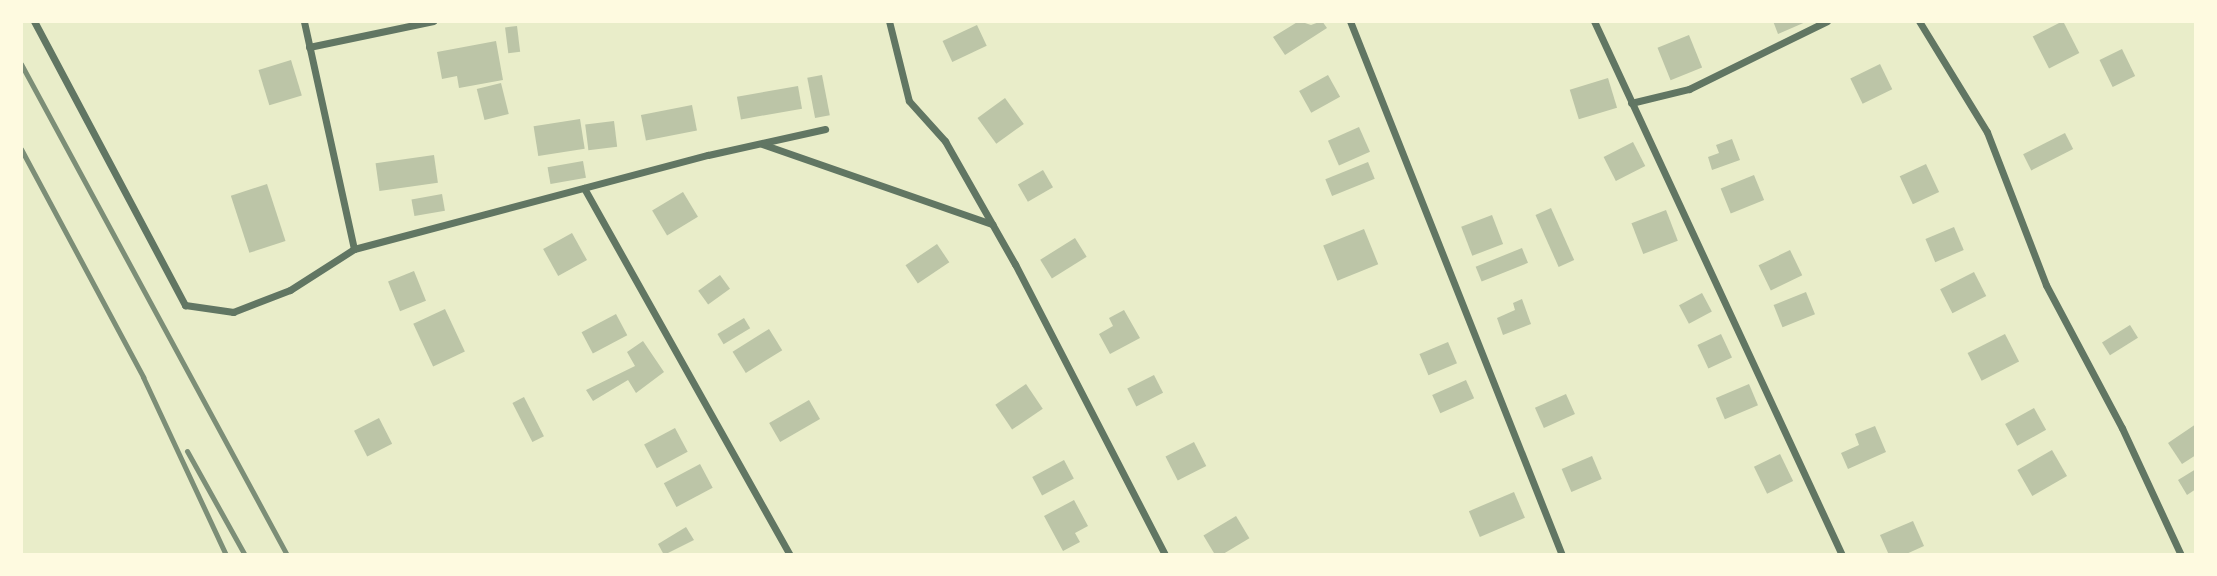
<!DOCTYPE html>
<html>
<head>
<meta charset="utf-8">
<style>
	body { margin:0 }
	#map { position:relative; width:2217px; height:576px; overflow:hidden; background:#e9edc9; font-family:"Fira Sans",sans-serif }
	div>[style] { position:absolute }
	.building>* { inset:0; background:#bcc5a7; transform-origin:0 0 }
	.minor>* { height:7px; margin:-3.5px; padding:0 3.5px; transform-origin:3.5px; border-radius:3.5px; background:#617663 }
	.rail>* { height:5px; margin:-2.5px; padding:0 2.5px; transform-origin:2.5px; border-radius:2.5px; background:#7c8e77 }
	span { translate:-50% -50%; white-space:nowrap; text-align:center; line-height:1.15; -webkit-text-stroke:7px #fefae0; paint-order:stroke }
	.frame { position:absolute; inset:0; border:23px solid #fefae0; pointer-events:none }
</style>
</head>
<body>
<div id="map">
	<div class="building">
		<i style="clip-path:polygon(1299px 21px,1311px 25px,1322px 21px,1327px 28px,1285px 55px,1273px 37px)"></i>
		<i style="clip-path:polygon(1773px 21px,1808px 21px,1778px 34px)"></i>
		<i style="left:2063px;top:21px;width:36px;height:34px;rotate:63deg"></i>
		<i style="left:977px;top:25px;width:23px;height:38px;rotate:65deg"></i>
		<i style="left:517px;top:26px;width:26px;height:12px;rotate:83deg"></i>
		<i style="left:1689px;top:35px;width:35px;height:34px;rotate:68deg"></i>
		<i style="clip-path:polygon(496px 41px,503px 80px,459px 88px,457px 76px,442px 79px,437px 52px)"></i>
		<i style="left:2122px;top:49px;width:30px;height:25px;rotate:64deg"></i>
		<i style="left:291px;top:60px;width:37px;height:34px;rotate:73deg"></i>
		<i style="left:1880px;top:64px;width:28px;height:33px;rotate:64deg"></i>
		<i style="left:822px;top:75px;width:41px;height:15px;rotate:79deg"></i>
		<i style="left:1328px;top:75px;width:25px;height:33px;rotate:61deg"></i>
		<i style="left:1608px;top:78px;width:31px;height:40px;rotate:73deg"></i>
		<i style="left:501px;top:83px;width:32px;height:25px;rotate:76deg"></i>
		<i style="left:798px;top:86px;width:23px;height:62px;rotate:80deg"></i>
		<i style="left:1005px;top:98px;width:32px;height:34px;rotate:54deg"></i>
		<i style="left:692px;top:105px;width:26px;height:52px;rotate:79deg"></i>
		<i style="left:580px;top:119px;width:30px;height:47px;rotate:81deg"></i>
		<i style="left:614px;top:121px;width:26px;height:29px;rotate:83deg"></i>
		<i style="left:1359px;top:127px;width:27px;height:34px;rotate:66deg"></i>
		<i style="left:2065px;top:133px;width:18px;height:47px;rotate:63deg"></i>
		<i style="clip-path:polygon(1732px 139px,1740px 160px,1712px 170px,1708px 157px,1719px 153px,1716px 145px)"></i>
		<i style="left:1633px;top:142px;width:27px;height:33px;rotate:63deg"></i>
		<i style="left:434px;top:155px;width:28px;height:59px;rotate:82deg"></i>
		<i style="left:583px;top:161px;width:17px;height:36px;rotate:80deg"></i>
		<i style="left:1368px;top:162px;width:18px;height:46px;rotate:68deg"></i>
		<i style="left:1926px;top:164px;width:31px;height:29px;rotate:65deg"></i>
		<i style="left:1043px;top:170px;width:20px;height:29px;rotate:60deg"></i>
		<i style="left:1754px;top:175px;width:27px;height:36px;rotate:68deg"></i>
		<i style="left:267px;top:184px;width:60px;height:38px;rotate:72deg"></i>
		<i style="left:683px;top:192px;width:29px;height:36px;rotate:59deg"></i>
		<i style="left:442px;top:194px;width:17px;height:31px;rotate:80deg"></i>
		<i style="left:1551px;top:208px;width:57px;height:17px;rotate:66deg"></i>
		<i style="left:1666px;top:210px;width:33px;height:37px;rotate:69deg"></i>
		<i style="left:1492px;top:215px;width:31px;height:33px;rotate:69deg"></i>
		<i style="left:1954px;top:227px;width:25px;height:31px;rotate:67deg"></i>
		<i style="left:1364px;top:229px;width:38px;height:44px;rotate:68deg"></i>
		<i style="left:572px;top:233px;width:31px;height:33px;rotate:61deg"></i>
		<i style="left:1075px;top:238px;width:22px;height:41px;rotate:58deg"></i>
		<i style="left:937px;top:244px;width:22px;height:38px;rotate:56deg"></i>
		<i style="left:1522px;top:248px;width:16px;height:50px;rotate:68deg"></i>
		<i style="left:1790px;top:250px;width:28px;height:35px;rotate:64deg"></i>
		<i style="left:414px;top:271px;width:32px;height:28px;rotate:68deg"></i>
		<i style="left:1974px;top:272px;width:27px;height:38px;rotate:63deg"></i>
		<i style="left:720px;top:275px;width:17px;height:27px;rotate:54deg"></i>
		<i style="left:1806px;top:292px;width:24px;height:35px;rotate:68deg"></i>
		<i style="left:1702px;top:293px;width:21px;height:26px;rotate:62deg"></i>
		<i style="clip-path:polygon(1522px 299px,1531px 324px,1503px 335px,1497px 318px,1515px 310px,1513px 303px)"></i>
		<i style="left:445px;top:309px;width:47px;height:35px;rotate:65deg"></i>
		<i style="clip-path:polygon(1124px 310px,1140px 338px,1110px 354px,1099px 334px,1113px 326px,1109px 318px)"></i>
		<i style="left:616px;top:314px;width:24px;height:39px;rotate:62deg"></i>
		<i style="left:744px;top:318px;width:12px;height:31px;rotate:59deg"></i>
		<i style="left:2130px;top:325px;width:15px;height:33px;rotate:58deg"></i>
		<i style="left:769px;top:329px;width:25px;height:43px;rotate:58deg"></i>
		<i style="left:1721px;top:334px;width:26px;height:26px;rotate:65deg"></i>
		<i style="left:2005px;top:334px;width:31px;height:42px;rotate:63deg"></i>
		<i style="clip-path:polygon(643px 341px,664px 372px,636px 393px,628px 380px,593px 401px,586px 390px,635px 366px,627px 352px)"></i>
		<i style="left:1448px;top:342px;width:23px;height:31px;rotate:67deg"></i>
		<i style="left:1154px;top:375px;width:20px;height:30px;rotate:63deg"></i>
		<i style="left:1466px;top:380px;width:20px;height:37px;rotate:66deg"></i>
		<i style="left:1026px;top:384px;width:30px;height:37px;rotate:56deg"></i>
		<i style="left:1749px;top:384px;width:23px;height:36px;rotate:67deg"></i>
		<i style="left:1566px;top:394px;width:22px;height:34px;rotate:66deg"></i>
		<i style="left:524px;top:397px;width:44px;height:13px;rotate:63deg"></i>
		<i style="left:809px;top:400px;width:22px;height:46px;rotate:60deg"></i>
		<i style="left:2034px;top:408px;width:25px;height:33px;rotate:61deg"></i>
		<i style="left:379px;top:418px;width:29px;height:28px;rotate:63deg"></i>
		<i style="clip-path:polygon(2196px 424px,2196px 455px,2182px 464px,2168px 443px)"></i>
		<i style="clip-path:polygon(1875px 426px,1886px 452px,1848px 469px,1841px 453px,1859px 445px,1855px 434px)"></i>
		<i style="left:675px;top:428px;width:27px;height:35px;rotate:62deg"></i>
		<i style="left:1194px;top:442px;width:27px;height:32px;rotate:63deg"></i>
		<i style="left:2052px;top:450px;width:30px;height:40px;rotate:60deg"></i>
		<i style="left:1780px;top:454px;width:30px;height:29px;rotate:64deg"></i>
		<i style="left:1592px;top:456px;width:25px;height:33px;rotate:67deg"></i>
		<i style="left:1064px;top:460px;width:21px;height:36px;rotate:62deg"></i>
		<i style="left:700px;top:464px;width:27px;height:41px;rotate:62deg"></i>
		<i style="clip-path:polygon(2196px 469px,2196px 489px,2187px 495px,2178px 480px)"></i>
		<i style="left:1514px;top:492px;width:28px;height:49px;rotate:67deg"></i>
		<i style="clip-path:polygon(1074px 500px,1088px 526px,1075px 533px,1080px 542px,1063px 551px,1044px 516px)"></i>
		<i style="left:1236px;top:516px;width:26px;height:38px;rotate:59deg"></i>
		<i style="clip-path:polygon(1913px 521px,1924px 546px,1904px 555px,1889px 555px,1880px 535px)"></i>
		<i style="clip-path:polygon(686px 527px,694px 540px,664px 555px,658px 544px)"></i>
	</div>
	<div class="minor">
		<i style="left:34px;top:21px;width:322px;rotate:62deg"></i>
		<i style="left:185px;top:305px;width:49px;rotate:8.3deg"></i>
		<i style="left:233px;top:312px;width:61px;rotate:-21.1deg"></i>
		<i style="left:290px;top:290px;width:76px;rotate:-32.6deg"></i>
		<i style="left:354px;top:249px;width:233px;rotate:-102.4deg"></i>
		<i style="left:889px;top:21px;width:82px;rotate:76deg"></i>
		<i style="left:909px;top:101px;width:54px;rotate:48deg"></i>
		<i style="left:945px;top:141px;width:142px;rotate:60.4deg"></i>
		<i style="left:1015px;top:264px;width:327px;rotate:62.7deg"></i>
		<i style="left:1350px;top:21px;width:575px;rotate:68.35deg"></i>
		<i style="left:1594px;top:21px;width:589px;rotate:65.09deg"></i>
		<i style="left:1919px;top:21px;width:130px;rotate:58.5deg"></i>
		<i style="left:1987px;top:132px;width:164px;rotate:68.9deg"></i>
		<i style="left:2046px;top:285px;width:162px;rotate:62deg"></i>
		<i style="left:2122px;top:428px;width:140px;rotate:65.1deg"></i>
		<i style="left:309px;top:47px;width:127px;rotate:-11.8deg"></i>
		<i style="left:1631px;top:103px;width:60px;rotate:-13.6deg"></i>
		<i style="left:1689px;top:89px;width:154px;rotate:-26.2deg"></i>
		<i style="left:762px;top:144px;width:244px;rotate:19.2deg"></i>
		<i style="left:584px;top:188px;width:421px;rotate:60.7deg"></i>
		<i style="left:354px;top:249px;width:366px;rotate:-14.9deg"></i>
		<i style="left:708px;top:155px;width:120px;rotate:-12.5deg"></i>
	</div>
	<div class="rail">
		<i style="left:21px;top:64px;width:558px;rotate:61.55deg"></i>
		<i style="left:21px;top:149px;width:259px;rotate:61.8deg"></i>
		<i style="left:143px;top:377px;width:196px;rotate:65deg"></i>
		<i style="left:187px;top:451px;width:119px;rotate:60.9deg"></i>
	</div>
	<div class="frame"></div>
</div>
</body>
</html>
